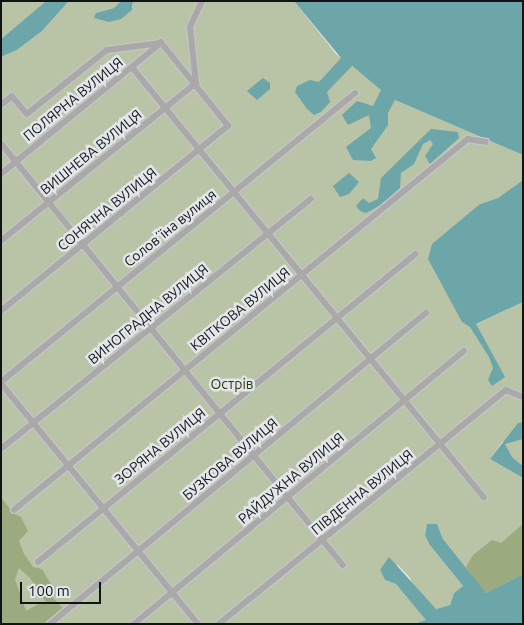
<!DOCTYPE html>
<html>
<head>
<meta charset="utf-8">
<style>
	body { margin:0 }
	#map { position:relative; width:524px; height:625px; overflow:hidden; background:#e3e7eb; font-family:Ubuntu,sans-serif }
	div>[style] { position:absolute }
	.green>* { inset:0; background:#b9c3a6 }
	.forest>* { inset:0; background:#9caa80 }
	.water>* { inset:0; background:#6ca6a9 }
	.roads { filter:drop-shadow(1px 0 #c2c5c9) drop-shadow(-1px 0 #c2c5c9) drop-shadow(0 1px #c2c5c9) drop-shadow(0 -1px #c2c5c9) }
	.minor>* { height:5.5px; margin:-2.75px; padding:0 2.75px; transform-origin:2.75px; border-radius:2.75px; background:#aaa9a7 }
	span { translate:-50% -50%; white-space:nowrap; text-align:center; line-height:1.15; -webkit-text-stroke:5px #e3e7eb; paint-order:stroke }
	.street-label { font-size:14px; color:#121314 }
	.park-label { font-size:14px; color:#2d3a08 }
	.frame { position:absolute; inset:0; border:2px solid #121314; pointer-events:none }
	.scale { position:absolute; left:20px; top:582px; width:81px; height:22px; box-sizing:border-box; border:2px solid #121314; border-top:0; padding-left:6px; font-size:15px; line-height:18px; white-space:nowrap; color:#121314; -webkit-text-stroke:4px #e3e7eb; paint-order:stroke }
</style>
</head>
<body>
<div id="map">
	<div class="green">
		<i style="clip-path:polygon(1px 1px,46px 1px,1px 39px)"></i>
		<i style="clip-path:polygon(69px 1px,121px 1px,114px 8px,96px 13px,133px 8px,133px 1px,294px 1px,336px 54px,395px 100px,523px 155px,523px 180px,498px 198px,480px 204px,470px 327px,523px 302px,523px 466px,512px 457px,503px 441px,490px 459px,523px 478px,523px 574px,478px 584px,443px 539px,437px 524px,427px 524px,425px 535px,429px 544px,463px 586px,454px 593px,450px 605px,436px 609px,415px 589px,410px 578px,398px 565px,380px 570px,385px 580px,396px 584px,427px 620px,414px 624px,1px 624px,1px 57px,17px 50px,42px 31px)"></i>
	</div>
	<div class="forest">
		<i style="clip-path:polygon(evenodd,1px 497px,13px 513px,21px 517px,28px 531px,19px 541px,24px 554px,33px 567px,42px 569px,51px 584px,50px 595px,63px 608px,44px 624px,1px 624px,1px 497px,19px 568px,30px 578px,47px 604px,38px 604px,26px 611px,15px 579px,19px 568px)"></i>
		<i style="clip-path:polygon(523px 524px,523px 574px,487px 593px,482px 591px,466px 567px,473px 555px,492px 540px,501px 543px)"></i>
	</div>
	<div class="water">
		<i style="clip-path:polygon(46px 1px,69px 1px,42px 31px,17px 50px,1px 57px,1px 39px)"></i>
		<i style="clip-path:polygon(121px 1px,133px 1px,132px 10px,121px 19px,109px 22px,94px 18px,96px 13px,114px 8px)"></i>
		<i style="clip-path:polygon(294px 1px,523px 1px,523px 155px,395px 100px,388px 113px,388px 125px,371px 149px,376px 158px,371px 161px,353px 160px,346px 147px,371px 128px,369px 115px,348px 125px,342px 115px,357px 101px,373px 106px,381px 90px,352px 66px,327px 92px,330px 102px,321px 112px,314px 115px,307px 109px,295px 92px,297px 86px,310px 80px,319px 82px,341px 58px)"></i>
		<i style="clip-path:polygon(263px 78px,270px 83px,270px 89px,257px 100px,247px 91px)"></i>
		<i style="clip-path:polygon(431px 129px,458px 132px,459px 138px,430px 164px,425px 156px,433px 144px,430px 140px,423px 144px,414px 164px,401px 173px,400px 188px,381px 205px,366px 213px,360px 211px,356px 206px,363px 198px,369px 203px,378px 199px,381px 178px)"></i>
		<i style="clip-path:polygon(349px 173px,359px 182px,349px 194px,340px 197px,333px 186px)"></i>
		<i style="clip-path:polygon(523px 180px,523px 302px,476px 324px,505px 377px,492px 386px,488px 380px,493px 368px,489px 357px,470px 327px,462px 322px,428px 259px,432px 244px,480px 204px,498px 198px)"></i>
		<i style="clip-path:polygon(523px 422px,523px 439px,505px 444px,512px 457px,523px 466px,523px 478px,490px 459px,518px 423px)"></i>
		<i style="clip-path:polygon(427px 524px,437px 524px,443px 539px,486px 593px,523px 574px,523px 624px,414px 624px,426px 620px,396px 584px,385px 580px,380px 570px,389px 557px,436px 609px,450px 605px,454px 593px,463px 586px,429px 544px,425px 535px)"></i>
	</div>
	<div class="roads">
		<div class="minor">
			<i style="left:132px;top:67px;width:556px;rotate:50.7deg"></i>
			<i style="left:1px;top:105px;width:14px;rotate:-39deg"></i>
			<i style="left:12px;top:96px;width:23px;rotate:50deg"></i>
			<i style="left:27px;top:114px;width:102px;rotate:-38.7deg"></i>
			<i style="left:107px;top:50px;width:54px;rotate:-7.4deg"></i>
			<i style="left:1px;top:143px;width:543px;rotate:50.98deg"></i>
			<i style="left:1px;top:174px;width:207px;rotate:-39.3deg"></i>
			<i style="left:1px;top:241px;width:251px;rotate:-39deg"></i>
			<i style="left:196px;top:83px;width:56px;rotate:-96.1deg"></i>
			<i style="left:190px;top:27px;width:29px;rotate:-65deg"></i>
			<i style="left:1px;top:311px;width:293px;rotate:-39.2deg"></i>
			<i style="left:228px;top:126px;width:107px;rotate:-128.9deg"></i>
			<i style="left:1px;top:382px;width:457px;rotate:-39.2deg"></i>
			<i style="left:1px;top:383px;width:311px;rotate:50.7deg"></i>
			<i style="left:1px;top:449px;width:398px;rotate:-38.9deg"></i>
			<i style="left:14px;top:510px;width:586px;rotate:-39.26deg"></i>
			<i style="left:468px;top:139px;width:18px;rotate:9deg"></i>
			<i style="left:38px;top:562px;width:487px;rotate:-39.2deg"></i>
			<i style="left:50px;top:624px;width:488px;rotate:-39.6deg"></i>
			<i style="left:134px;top:624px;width:428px;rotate:-39.6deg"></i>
			<i style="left:219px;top:624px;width:370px;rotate:-39.2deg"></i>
			<i style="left:506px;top:390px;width:18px;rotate:22deg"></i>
		</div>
	</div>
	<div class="street-label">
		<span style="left:73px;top:99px;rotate:-39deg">ПОЛЯРНА ВУЛИЦЯ</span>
		<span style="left:91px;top:152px;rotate:-39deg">ВИШНЕВА ВУЛИЦЯ</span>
		<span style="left:107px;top:209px;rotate:-39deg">СОНЯЧНА ВУЛИЦЯ</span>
		<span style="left:170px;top:228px;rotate:-39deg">Соловʼїна вулиця</span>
		<span style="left:240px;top:309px;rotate:-39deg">КВІТКОВА ВУЛИЦЯ</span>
		<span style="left:148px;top:314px;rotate:-39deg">ВИНОГРАДНА ВУЛИЦЯ</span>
		<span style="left:160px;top:446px;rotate:-39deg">ЗОРЯНА ВУЛИЦЯ</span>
		<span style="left:230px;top:459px;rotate:-40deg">БУЗКОВА ВУЛИЦЯ</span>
		<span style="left:291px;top:478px;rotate:-40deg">РАЙДУЖНА ВУЛИЦЯ</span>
		<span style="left:362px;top:492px;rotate:-39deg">ПІВДЕННА ВУЛИЦЯ</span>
	</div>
	<div class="park-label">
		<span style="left:232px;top:384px">Острів</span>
	</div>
	<div class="frame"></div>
	<div class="scale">100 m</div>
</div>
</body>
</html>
